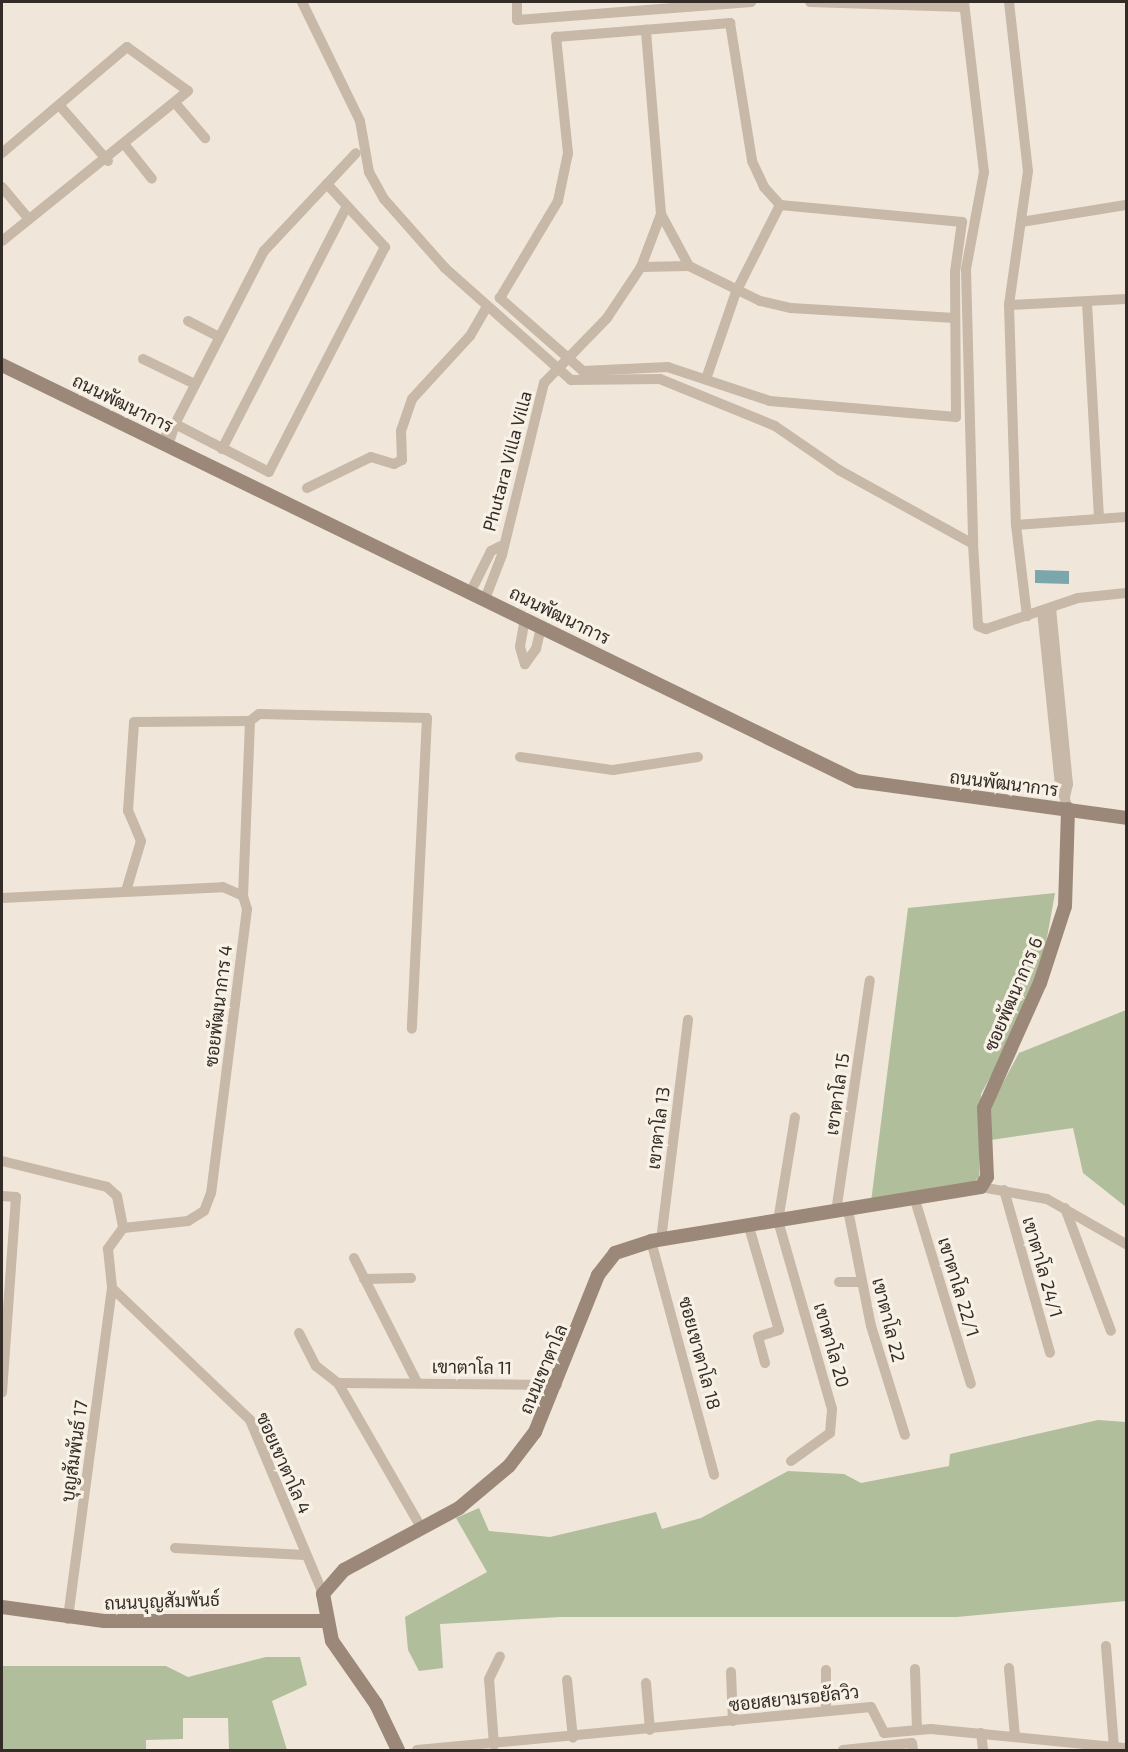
<!DOCTYPE html>
<meta charset="utf-8">
<style>
body{margin:0}
#map{position:relative;width:1128px;height:1752px;overflow:hidden;background:#f0e7da;font-family:"Exo 2",Sarabun,sans-serif}
div>[style]{position:absolute}
[style*='--x']{left:calc(var(--x)*1px);top:calc(var(--y)*1px);width:calc(var(--w)*1px);rotate:calc(var(--a)*1deg)}
.green>*{inset:0;background:#b0be9b}
.water>*{inset:0;background:#7ba6ab}
.street>*{height:10px;margin:-5px;padding:0 5px;transform-origin:5px;border-radius:5px;background:#c7b8a7}
.secondary>*{height:14px;margin:-7px;padding:0 7px;transform-origin:7px;border-radius:7px;background:#9b8879}
span{translate:-50% -50%;white-space:nowrap;text-align:center;line-height:1.15;-webkit-text-stroke:6px #f8f1e6;paint-order:stroke}
.street-label{font-size:18px;color:#342c27}
.frame{position:absolute;inset:0;border:3px solid #342c27;pointer-events:none}
</style>
<div id="map">
<div class="green">
<div style="clip-path:polygon(1055px 893px,1043px 960px,1009px 1043px,981px 1094px,979px 1177px,972px 1184px,871px 1202px,908px 908px)"></div>
<div style="clip-path:polygon(1126px 1010px,1126px 1207px,1083px 1173px,1073px 1128px,991px 1140px,990px 1107px,1019px 1053px)"></div>
<div style="clip-path:polygon(1098px 1420px,1126px 1422px,1126px 1601px,957px 1617px,561px 1617px,440px 1624px,443px 1668px,419px 1671px,408px 1650px,405px 1617px,487px 1572px,456px 1518px,479px 1508px,489px 1531px,550px 1537px,656px 1512px,662px 1529px,701px 1518px,788px 1471px,844px 1474px,861px 1483px,949px 1466px,950px 1454px)"></div>
<div style="clip-path:polygon(266px 1657px,300px 1657px,307px 1685px,272px 1701px,287px 1750px,229px 1750px,228px 1718px,183px 1718px,183px 1739px,146px 1740px,146px 1750px,2px 1750px,2px 1666px,166px 1666px,188px 1677px)"></div>
</div>
<div class="water">
<div style="clip-path:polygon(1035px 570px,1069px 571px,1069px 584px,1035px 583px)"></div>
</div>
<div class="street">
<div style="--x:302;--y:2;--w:132;--a:64"></div>
<div style="--x:360;--y:121;--w:52;--a:80"></div>
<div style="--x:369;--y:172;--w:31;--a:61"></div>
<div style="--x:384;--y:199;--w:92;--a:48.5"></div>
<div style="--x:445;--y:268;--w:169;--a:41.6"></div>
<div style="--x:571;--y:380;--w:89;--a:-0.6"></div>
<div style="--x:660;--y:379;--w:124;--a:22.2"></div>
<div style="--x:775;--y:426;--w:78;--a:34.5"></div>
<div style="--x:839;--y:470;--w:153;--a:28.9"></div>
<div style="--x:973;--y:544;--w:82;--a:86.5"></div>
<div style="--x:978;--y:626;--w:9;--a:21"></div>
<div style="--x:986;--y:629;--w:97;--a:-18.6"></div>
<div style="--x:1078;--y:598;--w:48;--a:-5.9"></div>
<div style="--x:517;--y:2;--w:18;--a:90"></div>
<div style="--x:517;--y:20;--w:235;--a:-4.4"></div>
<div style="--x:810;--y:2;--w:154;--a:1.9"></div>
<div style="--x:964;--y:2;--w:171;--a:83.3"></div>
<div style="--x:984;--y:172;--w:99;--a:100.5"></div>
<div style="--x:966;--y:269;--w:275;--a:88.5"></div>
<div style="--x:1009;--y:2;--w:170;--a:83.6"></div>
<div style="--x:1028;--y:171;--w:135;--a:98.1"></div>
<div style="--x:1009;--y:305;--w:220;--a:88.2"></div>
<div style="--x:1016;--y:525;--w:92;--a:83.1"></div>
<div style="--x:730;--y:23;--w:140;--a:80.9"></div>
<div style="--x:752;--y:161;--w:29;--a:65"></div>
<div style="--x:764;--y:187;--w:24;--a:48"></div>
<div style="--x:780;--y:205;--w:183;--a:5.3"></div>
<div style="--x:962;--y:222;--w:50;--a:98"></div>
<div style="--x:955;--y:272;--w:145;--a:89.6"></div>
<div style="--x:956;--y:417;--w:187;--a:-175.1"></div>
<div style="--x:770;--y:401;--w:108;--a:-161.6"></div>
<div style="--x:668;--y:367;--w:85;--a:177.3"></div>
<div style="--x:583;--y:371;--w:111;--a:-138.7"></div>
<div style="--x:500;--y:298;--w:113;--a:-59.1"></div>
<div style="--x:558;--y:201;--w:49;--a:-78.2"></div>
<div style="--x:568;--y:153;--w:117;--a:-95.9"></div>
<div style="--x:556;--y:37;--w:175;--a:-4.6"></div>
<div style="--x:176;--y:104;--w:45;--a:49.5"></div>
<div style="--x:60;--y:106;--w:73;--a:48.9"></div>
<div style="--x:125;--y:145;--w:43;--a:51.5"></div>
<div style="--x:2;--y:153;--w:164;--a:-40.3"></div>
<div style="--x:127;--y:47;--w:75;--a:35.8"></div>
<div style="--x:188;--y:91;--w:239;--a:141.1"></div>
<div style="--x:327;--y:184;--w:86;--a:47.4"></div>
<div style="--x:385;--y:247;--w:253;--a:117.3"></div>
<div style="--x:269;--y:472;--w:106;--a:-152.9"></div>
<div style="--x:175;--y:424;--w:195;--a:-62.8"></div>
<div style="--x:264;--y:251;--w:92;--a:-46.8"></div>
<div style="--x:327;--y:184;--w:42;--a:-46.9"></div>
<div style="--x:2;--y:187;--w:40;--a:50"></div>
<div style="--x:661;--y:214;--w:59;--a:61.7"></div>
<div style="--x:689;--y:266;--w:79;--a:26.2"></div>
<div style="--x:760;--y:301;--w:32;--a:13"></div>
<div style="--x:791;--y:308;--w:164;--a:3.5"></div>
<div style="--x:1021;--y:222;--w:106;--a:-9.2"></div>
<div style="--x:641;--y:267;--w:48;--a:-1.2"></div>
<div style="--x:1087;--y:303;--w:216;--a:86.8"></div>
<div style="--x:1009;--y:305;--w:117;--a:-2.9"></div>
<div style="--x:188;--y:321;--w:35;--a:27"></div>
<div style="--x:143;--y:359;--w:58;--a:25.7"></div>
<div style="--x:706;--y:379;--w:92;--a:-71"></div>
<div style="--x:736;--y:292;--w:97;--a:-63.2"></div>
<div style="--x:161;--y:442;--w:23;--a:-52"></div>
<div style="--x:175;--y:424;--w:23;--a:108"></div>
<div style="--x:222;--y:449;--w:273;--a:-62.8"></div>
<div style="--x:307;--y:488;--w:71;--a:-25.8"></div>
<div style="--x:371;--y:457;--w:24;--a:17"></div>
<div style="--x:394;--y:464;--w:9;--a:-27"></div>
<div style="--x:402;--y:460;--w:29;--a:-92"></div>
<div style="--x:401;--y:431;--w:34;--a:-71"></div>
<div style="--x:412;--y:399;--w:86;--a:-47.4"></div>
<div style="--x:470;--y:336;--w:32;--a:-60"></div>
<div style="--x:1016;--y:525;--w:110;--a:-4.2"></div>
<div style="--x:470;--y:593;--w:47;--a:-63.4"></div>
<div style="--x:491;--y:551;--w:11;--a:-27"></div>
<div style="--x:485;--y:599;--w:47;--a:-68.9"></div>
<div style="--x:502;--y:555;--w:177;--a:-76.3"></div>
<div style="--x:544;--y:383;--w:91;--a:-45.9"></div>
<div style="--x:607;--y:318;--w:61;--a:-56.3"></div>
<div style="--x:641;--y:267;--w:57;--a:-69.3"></div>
<div style="--x:661;--y:214;--w:185;--a:-94.7"></div>
<div style="--x:1051;--y:608;--w:177;--a:84.5"></div>
<div style="--x:1068;--y:784;--w:13;--a:103"></div>
<div style="--x:1042;--y:611;--w:174;--a:84.1"></div>
<div style="--x:1060;--y:784;--w:26;--a:72"></div>
<div style="--x:525;--y:618;--w:29;--a:100"></div>
<div style="--x:520;--y:647;--w:18;--a:74"></div>
<div style="--x:525;--y:664;--w:19;--a:-54"></div>
<div style="--x:536;--y:649;--w:23;--a:-77"></div>
<div style="--x:520;--y:757;--w:94;--a:8"></div>
<div style="--x:613;--y:770;--w:86;--a:-8.7"></div>
<div style="--x:126;--y:891;--w:52;--a:-73.3"></div>
<div style="--x:141;--y:841;--w:33;--a:-113"></div>
<div style="--x:128;--y:811;--w:89;--a:-86.1"></div>
<div style="--x:134;--y:722;--w:116;--a:-0.5"></div>
<div style="--x:243;--y:896;--w:175;--a:-87.7"></div>
<div style="--x:250;--y:721;--w:11;--a:-38"></div>
<div style="--x:259;--y:714;--w:168;--a:1.4"></div>
<div style="--x:427;--y:718;--w:311;--a:92.8"></div>
<div style="--x:2;--y:898;--w:221;--a:-2.8"></div>
<div style="--x:223;--y:887;--w:22;--a:24"></div>
<div style="--x:243;--y:896;--w:14;--a:73"></div>
<div style="--x:247;--y:909;--w:286;--a:97.2"></div>
<div style="--x:211;--y:1193;--w:19;--a:111"></div>
<div style="--x:204;--y:1211;--w:19;--a:148"></div>
<div style="--x:188;--y:1221;--w:65;--a:173.9"></div>
<div style="--x:123;--y:1228;--w:26;--a:126"></div>
<div style="--x:108;--y:1249;--w:39;--a:84"></div>
<div style="--x:112;--y:1288;--w:334;--a:97.6"></div>
<div style="--x:2;--y:1161;--w:108;--a:13.9"></div>
<div style="--x:107;--y:1187;--w:13;--a:42"></div>
<div style="--x:117;--y:1196;--w:33;--a:79"></div>
<div style="--x:981;--y:1187;--w:67;--a:10.3"></div>
<div style="--x:1047;--y:1199;--w:91;--a:29.7"></div>
<div style="--x:1004;--y:1190;--w:169;--a:74.2"></div>
<div style="--x:2;--y:1196;--w:14;--a:4"></div>
<div style="--x:16;--y:1197;--w:196;--a:94.1"></div>
<div style="--x:915;--y:1200;--w:192;--a:73.1"></div>
<div style="--x:1065;--y:1208;--w:131;--a:69.5"></div>
<div style="--x:848;--y:1210;--w:118;--a:78.8"></div>
<div style="--x:871;--y:1326;--w:114;--a:72.7"></div>
<div style="--x:836;--y:1212;--w:234;--a:-81.7"></div>
<div style="--x:749;--y:1227;--w:107;--a:73.8"></div>
<div style="--x:779;--y:1330;--w:22;--a:162"></div>
<div style="--x:758;--y:1337;--w:27;--a:75"></div>
<div style="--x:661;--y:1240;--w:222;--a:-83"></div>
<div style="--x:651;--y:1241;--w:242;--a:74.9"></div>
<div style="--x:354;--y:1258;--w:139;--a:63.1"></div>
<div style="--x:364;--y:1279;--w:47;--a:-1.2"></div>
<div style="--x:839;--y:1282;--w:23;--a:0"></div>
<div style="--x:112;--y:1288;--w:191;--a:43.7"></div>
<div style="--x:250;--y:1420;--w:189;--a:67.2"></div>
<div style="--x:299;--y:1333;--w:37;--a:63"></div>
<div style="--x:316;--y:1366;--w:28;--a:38"></div>
<div style="--x:338;--y:1383;--w:219;--a:0.5"></div>
<div style="--x:338;--y:1383;--w:168;--a:60.1"></div>
<div style="--x:791;--y:1461;--w:48;--a:-35.7"></div>
<div style="--x:830;--y:1433;--w:24;--a:-85"></div>
<div style="--x:832;--y:1409;--w:196;--a:-106"></div>
<div style="--x:778;--y:1221;--w:105;--a:-80.7"></div>
<div style="--x:175;--y:1548;--w:130;--a:3.1"></div>
<div style="--x:1106;--y:1646;--w:102;--a:85.5"></div>
<div style="--x:1009;--y:1668;--w:68;--a:85"></div>
<div style="--x:915;--y:1669;--w:61;--a:88.1"></div>
<div style="--x:826;--y:1670;--w:41;--a:90"></div>
<div style="--x:731;--y:1672;--w:49;--a:87.7"></div>
<div style="--x:567;--y:1680;--w:58;--a:84.1"></div>
<div style="--x:646;--y:1683;--w:47;--a:85.1"></div>
<div style="--x:981;--y:1733;--w:17;--a:83"></div>
<div style="--x:494;--y:1745;--w:66;--a:-94.3"></div>
<div style="--x:489;--y:1679;--w:25;--a:-64"></div>
<div style="--x:417;--y:1750;--w:456;--a:-5.4"></div>
<div style="--x:871;--y:1707;--w:29;--a:63"></div>
<div style="--x:884;--y:1733;--w:47;--a:-4.9"></div>
<div style="--x:931;--y:1729;--w:196;--a:5.6"></div>
<div style="--x:843;--y:1750;--w:69;--a:-5.8"></div>
<div style="--x:912;--y:1743;--w:7;--a:82"></div>
</div>
<div class="secondary">
<div style="--x:2;--y:365;--w:951;--a:25.95"></div>
<div style="--x:857;--y:781;--w:272;--a:7.8"></div>
<div style="--x:2;--y:1607;--w:103;--a:7.8"></div>
<div style="--x:104;--y:1621;--w:220;--a:0"></div>
<div style="--x:398;--y:1750;--w:51;--a:-115.6"></div>
<div style="--x:376;--y:1704;--w:77;--a:-124.9"></div>
<div style="--x:332;--y:1641;--w:48;--a:-100.8"></div>
<div style="--x:323;--y:1594;--w:32;--a:-49"></div>
<div style="--x:344;--y:1570;--w:131;--a:-28.3"></div>
<div style="--x:459;--y:1508;--w:65;--a:-40"></div>
<div style="--x:509;--y:1466;--w:43;--a:-52.6"></div>
<div style="--x:535;--y:1432;--w:169;--a:-68.1"></div>
<div style="--x:598;--y:1275;--w:28;--a:-52"></div>
<div style="--x:615;--y:1253;--w:38;--a:-18"></div>
<div style="--x:651;--y:1241;--w:334;--a:-9.3"></div>
<div style="--x:981;--y:1187;--w:12;--a:-59"></div>
<div style="--x:987;--y:1177;--w:69;--a:-92.5"></div>
<div style="--x:984;--y:1108;--w:137;--a:-65.9"></div>
<div style="--x:1040;--y:983;--w:81;--a:-72"></div>
<div style="--x:1065;--y:906;--w:97;--a:-88.2"></div>
</div>
<div class="street-label">
<span style="left:123px;top:403px;rotate:26deg">ถนนพัฒนาการ</span>
<span style="left:507px;top:461px;rotate:-75deg">Phutara Villa Villa</span>
<span style="left:560px;top:615px;rotate:26deg">ถนนพัฒนาการ</span>
<span style="left:1004px;top:783px;rotate:7deg">ถนนพัฒนาการ</span>
<span style="left:1013px;top:994px;rotate:-67deg">ซอยพัฒนาการ 6</span>
<span style="left:218px;top:1006px;rotate:-83deg">ซอยพัฒนาการ 4</span>
<span style="left:837px;top:1094px;rotate:-82deg">เขาตาโล 15</span>
<span style="left:658px;top:1128px;rotate:-83deg">เขาตาโล 13</span>
<span style="left:1043px;top:1267px;rotate:74deg">เขาตาโล 24/1</span>
<span style="left:959px;top:1287px;rotate:73deg">เขาตาโล 22/1</span>
<span style="left:889px;top:1320px;rotate:76deg">เขาตาโล 22</span>
<span style="left:832px;top:1345px;rotate:74deg">เขาตาโล 20</span>
<span style="left:700px;top:1353px;rotate:75deg">ซอยเขาตาโล 18</span>
<span style="left:472px;top:1367px;rotate:1deg">เขาตาโล 11</span>
<span style="left:543px;top:1369px;rotate:-67deg">ถนนเขาตาโล</span>
<span style="left:74px;top:1451px;rotate:-82deg">บุญสัมพันธ์ 17</span>
<span style="left:284px;top:1463px;rotate:66deg">ซอยเขาตาโล 4</span>
<span style="left:162px;top:1601px;rotate:-2deg">ถนนบุญสัมพันธ์</span>
<span style="left:794px;top:1698px;rotate:-6deg">ซอยสยามรอยัลวิว</span>
</div>
<div class="frame"></div>
</div>
